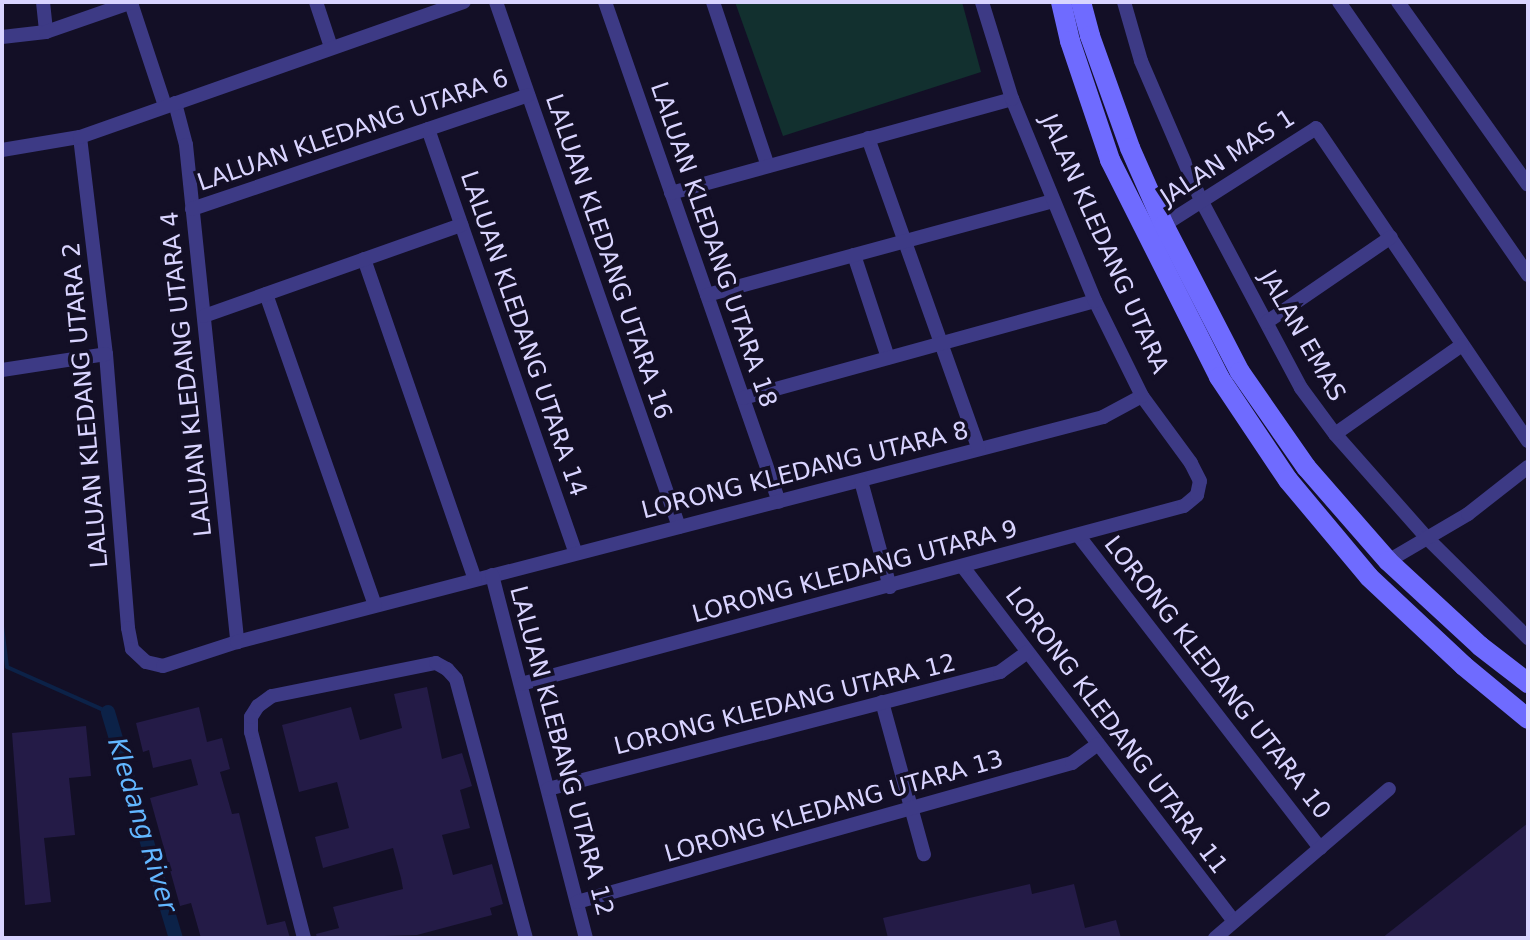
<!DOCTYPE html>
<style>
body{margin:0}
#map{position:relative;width:1530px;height:940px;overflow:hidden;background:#130f26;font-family:"DejaVu Sans",sans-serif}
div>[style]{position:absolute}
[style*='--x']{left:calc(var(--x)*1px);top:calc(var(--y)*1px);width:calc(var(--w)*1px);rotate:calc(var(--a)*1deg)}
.green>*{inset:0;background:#12302f}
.stream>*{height:4px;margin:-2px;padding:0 2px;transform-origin:2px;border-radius:2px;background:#0c2248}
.canal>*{height:14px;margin:-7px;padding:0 7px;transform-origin:7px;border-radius:7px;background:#0c2248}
.building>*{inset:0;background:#241b47}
.minor>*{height:14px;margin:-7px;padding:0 7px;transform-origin:7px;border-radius:7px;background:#3d3a85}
.secondary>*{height:20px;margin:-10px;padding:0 10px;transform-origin:10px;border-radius:10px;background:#6f6bff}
span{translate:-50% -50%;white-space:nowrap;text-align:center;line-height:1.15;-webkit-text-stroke:7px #130f26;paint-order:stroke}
.street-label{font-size:24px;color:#d9d4ff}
.water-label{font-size:26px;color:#62b6ff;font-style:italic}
.frame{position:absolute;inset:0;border:4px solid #d9d4ff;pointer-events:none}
</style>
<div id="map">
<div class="green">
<div style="clip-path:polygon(735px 2px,962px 2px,981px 72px,783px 136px)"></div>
</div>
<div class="stream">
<div style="--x:2;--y:626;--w:41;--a:83"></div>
<div style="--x:7;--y:667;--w:111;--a:24"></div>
</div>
<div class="canal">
<div style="--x:108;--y:712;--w:236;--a:73.3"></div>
</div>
<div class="building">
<div style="clip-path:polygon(427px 687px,442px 759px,462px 753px,472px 786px,460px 790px,470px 828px,442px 835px,453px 875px,492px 864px,503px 904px,490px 908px,492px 915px,417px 935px,317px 938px,316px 934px,339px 928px,333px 907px,403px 889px,401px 878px,393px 848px,323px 868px,315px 837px,349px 828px,337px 782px,299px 792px,282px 725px,351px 707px,360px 740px,402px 728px,394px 694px)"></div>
<div style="clip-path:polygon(199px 707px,207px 742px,222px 738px,230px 769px,220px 772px,232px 814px,239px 813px,267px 925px,285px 921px,290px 938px,201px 938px,191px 903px,180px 906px,150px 798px,198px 785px,191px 759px,153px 768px,149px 750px,143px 752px,136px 723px)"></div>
<div style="clip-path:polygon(86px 726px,91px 776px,69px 778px,75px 835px,44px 838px,51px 902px,25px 905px,12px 733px)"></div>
<div style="clip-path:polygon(1528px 823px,1528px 938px,1382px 938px)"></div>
<div style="clip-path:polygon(1030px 884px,1032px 894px,1074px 884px,1085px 928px,1116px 920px,1121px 938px,888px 938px,883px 918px)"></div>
</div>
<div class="minor">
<div style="--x:43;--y:2;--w:30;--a:84"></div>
<div style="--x:316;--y:2;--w:47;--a:71.6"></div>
<div style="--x:496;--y:2;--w:556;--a:70.78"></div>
<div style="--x:605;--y:2;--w:529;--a:70.81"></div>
<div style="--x:713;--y:2;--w:173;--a:71.5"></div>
<div style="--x:1124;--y:2;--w:61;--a:73.9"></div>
<div style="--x:1141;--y:61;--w:151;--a:66.7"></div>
<div style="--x:1201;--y:200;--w:213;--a:62"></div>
<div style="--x:1301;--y:388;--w:57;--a:53.5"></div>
<div style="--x:1335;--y:434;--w:137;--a:48.5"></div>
<div style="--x:1426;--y:537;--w:144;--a:44.7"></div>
<div style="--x:1339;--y:2;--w:332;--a:55.3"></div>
<div style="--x:1398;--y:2;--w:224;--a:54.6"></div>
<div style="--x:131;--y:3;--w:108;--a:71.7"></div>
<div style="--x:2;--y:37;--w:44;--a:-6.5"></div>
<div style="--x:46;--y:32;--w:91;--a:-19.2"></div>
<div style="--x:175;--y:103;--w:43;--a:75.3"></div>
<div style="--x:186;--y:145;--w:500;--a:84.1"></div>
<div style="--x:428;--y:129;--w:449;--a:70.8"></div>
<div style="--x:80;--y:137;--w:219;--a:83.2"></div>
<div style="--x:106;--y:354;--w:275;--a:85.4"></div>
<div style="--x:128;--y:628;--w:21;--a:79"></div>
<div style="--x:132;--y:649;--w:19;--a:43"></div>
<div style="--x:146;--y:662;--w:17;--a:13"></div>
<div style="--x:163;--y:666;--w:78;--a:-18"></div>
<div style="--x:237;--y:642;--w:895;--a:-14.56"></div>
<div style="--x:1103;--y:417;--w:44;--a:-28.3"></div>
<div style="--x:868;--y:138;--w:330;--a:70.4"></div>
<div style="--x:2;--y:150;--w:79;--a:-9.5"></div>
<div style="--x:80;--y:137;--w:407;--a:-19.4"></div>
<div style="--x:671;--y:193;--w:354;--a:-15.4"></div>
<div style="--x:192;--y:209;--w:355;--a:-18.7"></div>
<div style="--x:1164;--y:225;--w:180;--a:-32.5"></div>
<div style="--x:1316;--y:128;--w:378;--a:55.9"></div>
<div style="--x:854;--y:255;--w:108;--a:71.7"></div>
<div style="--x:364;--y:259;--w:339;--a:70.9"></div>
<div style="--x:266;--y:294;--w:330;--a:70.7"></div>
<div style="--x:707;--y:295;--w:359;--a:-15.2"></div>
<div style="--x:204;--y:316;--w:273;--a:-19.5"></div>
<div style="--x:1267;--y:322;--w:150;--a:-34.4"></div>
<div style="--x:2;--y:370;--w:105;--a:-8.7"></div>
<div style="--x:743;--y:398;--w:365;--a:-15.4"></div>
<div style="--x:1335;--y:434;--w:155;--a:-35"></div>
<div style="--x:861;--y:481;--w:110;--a:74.7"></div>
<div style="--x:1078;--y:535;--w:396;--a:52.3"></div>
<div style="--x:1388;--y:561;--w:93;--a:-30.4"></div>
<div style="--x:1468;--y:514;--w:76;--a:-38.1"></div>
<div style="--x:963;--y:567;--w:446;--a:52.6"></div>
<div style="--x:492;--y:575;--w:375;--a:75.5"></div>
<div style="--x:521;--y:684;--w:686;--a:-15.03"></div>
<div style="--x:1184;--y:506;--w:17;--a:-40"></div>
<div style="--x:1197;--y:495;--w:14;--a:-78"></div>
<div style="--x:1200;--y:481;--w:20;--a:-117"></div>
<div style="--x:1191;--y:463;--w:83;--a:-126.2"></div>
<div style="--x:1142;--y:396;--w:106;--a:-116.3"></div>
<div style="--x:1095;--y:301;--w:218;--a:-112.3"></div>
<div style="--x:1012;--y:99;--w:102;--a:-107.2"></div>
<div style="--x:882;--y:702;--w:158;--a:74.6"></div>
<div style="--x:548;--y:789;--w:467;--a:-14.5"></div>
<div style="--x:1000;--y:672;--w:34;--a:-36"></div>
<div style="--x:577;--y:902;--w:514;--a:-15.69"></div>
<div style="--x:1072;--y:763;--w:32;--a:-36"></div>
<div style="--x:304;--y:938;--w:213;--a:-104.4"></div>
<div style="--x:251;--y:732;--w:15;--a:-90"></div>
<div style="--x:251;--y:717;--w:13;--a:-58"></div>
<div style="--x:258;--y:706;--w:17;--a:-36"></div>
<div style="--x:272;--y:696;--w:167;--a:-11.4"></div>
<div style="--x:436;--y:663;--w:13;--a:29"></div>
<div style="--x:447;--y:669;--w:13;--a:48"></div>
<div style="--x:456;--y:679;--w:268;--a:74.9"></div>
<div style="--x:1215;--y:938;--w:229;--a:-40.6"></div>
</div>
<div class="secondary">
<div style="--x:1061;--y:2;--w:40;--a:77"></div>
<div style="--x:1070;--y:41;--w:126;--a:71.4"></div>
<div style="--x:1110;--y:160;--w:243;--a:63.3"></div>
<div style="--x:1219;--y:377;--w:124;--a:56.2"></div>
<div style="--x:1288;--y:480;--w:126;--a:50.1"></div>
<div style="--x:1369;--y:577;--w:130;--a:43.1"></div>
<div style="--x:1464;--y:666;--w:83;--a:39.6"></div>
<div style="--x:1081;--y:2;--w:35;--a:75"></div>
<div style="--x:1090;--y:36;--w:119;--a:70.3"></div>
<div style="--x:1130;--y:148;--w:84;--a:66.2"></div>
<div style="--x:1164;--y:225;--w:165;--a:62.7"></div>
<div style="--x:1240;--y:372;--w:116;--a:55.2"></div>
<div style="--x:1306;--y:467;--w:125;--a:48.9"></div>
<div style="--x:1388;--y:561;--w:125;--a:42.7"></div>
<div style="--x:1480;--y:646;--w:61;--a:37.6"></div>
</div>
<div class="street-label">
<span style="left:353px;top:131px;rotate:-19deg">LALUAN KLEDANG UTARA 6</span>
<span style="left:1228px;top:158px;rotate:-33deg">JALAN MAS 1</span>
<span style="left:1104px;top:244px;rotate:66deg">JALAN KLEDANG UTARA</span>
<span style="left:713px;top:245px;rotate:71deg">LALUAN KLEDANG UTARA 18</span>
<span style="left:608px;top:257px;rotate:71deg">LALUAN KLEDANG UTARA 16</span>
<span style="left:523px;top:334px;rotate:71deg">LALUAN KLEDANG UTARA 14</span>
<span style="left:1302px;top:336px;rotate:60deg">JALAN EMAS</span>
<span style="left:187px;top:374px;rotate:-96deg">LALUAN KLEDANG UTARA 4</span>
<span style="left:86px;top:405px;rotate:-95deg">LALUAN KLEDANG UTARA 2</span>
<span style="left:805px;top:471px;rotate:-14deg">LORONG KLEDANG UTARA 8</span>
<span style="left:855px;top:572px;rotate:-15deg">LORONG KLEDANG UTARA 9</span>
<span style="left:1217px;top:678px;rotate:52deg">LORONG KLEDANG UTARA 10</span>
<span style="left:785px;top:705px;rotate:-14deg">LORONG KLEDANG UTARA 12</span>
<span style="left:1116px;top:731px;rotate:53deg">LORONG KLEDANG UTARA 11</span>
<span style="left:561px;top:751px;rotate:75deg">LALUAN KLEBANG UTARA 12</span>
<span style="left:834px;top:807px;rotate:-16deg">LORONG KLEDANG UTARA 13</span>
</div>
<div class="water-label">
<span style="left:142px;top:825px;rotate:73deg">Kledang River</span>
</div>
<div class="frame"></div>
</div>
